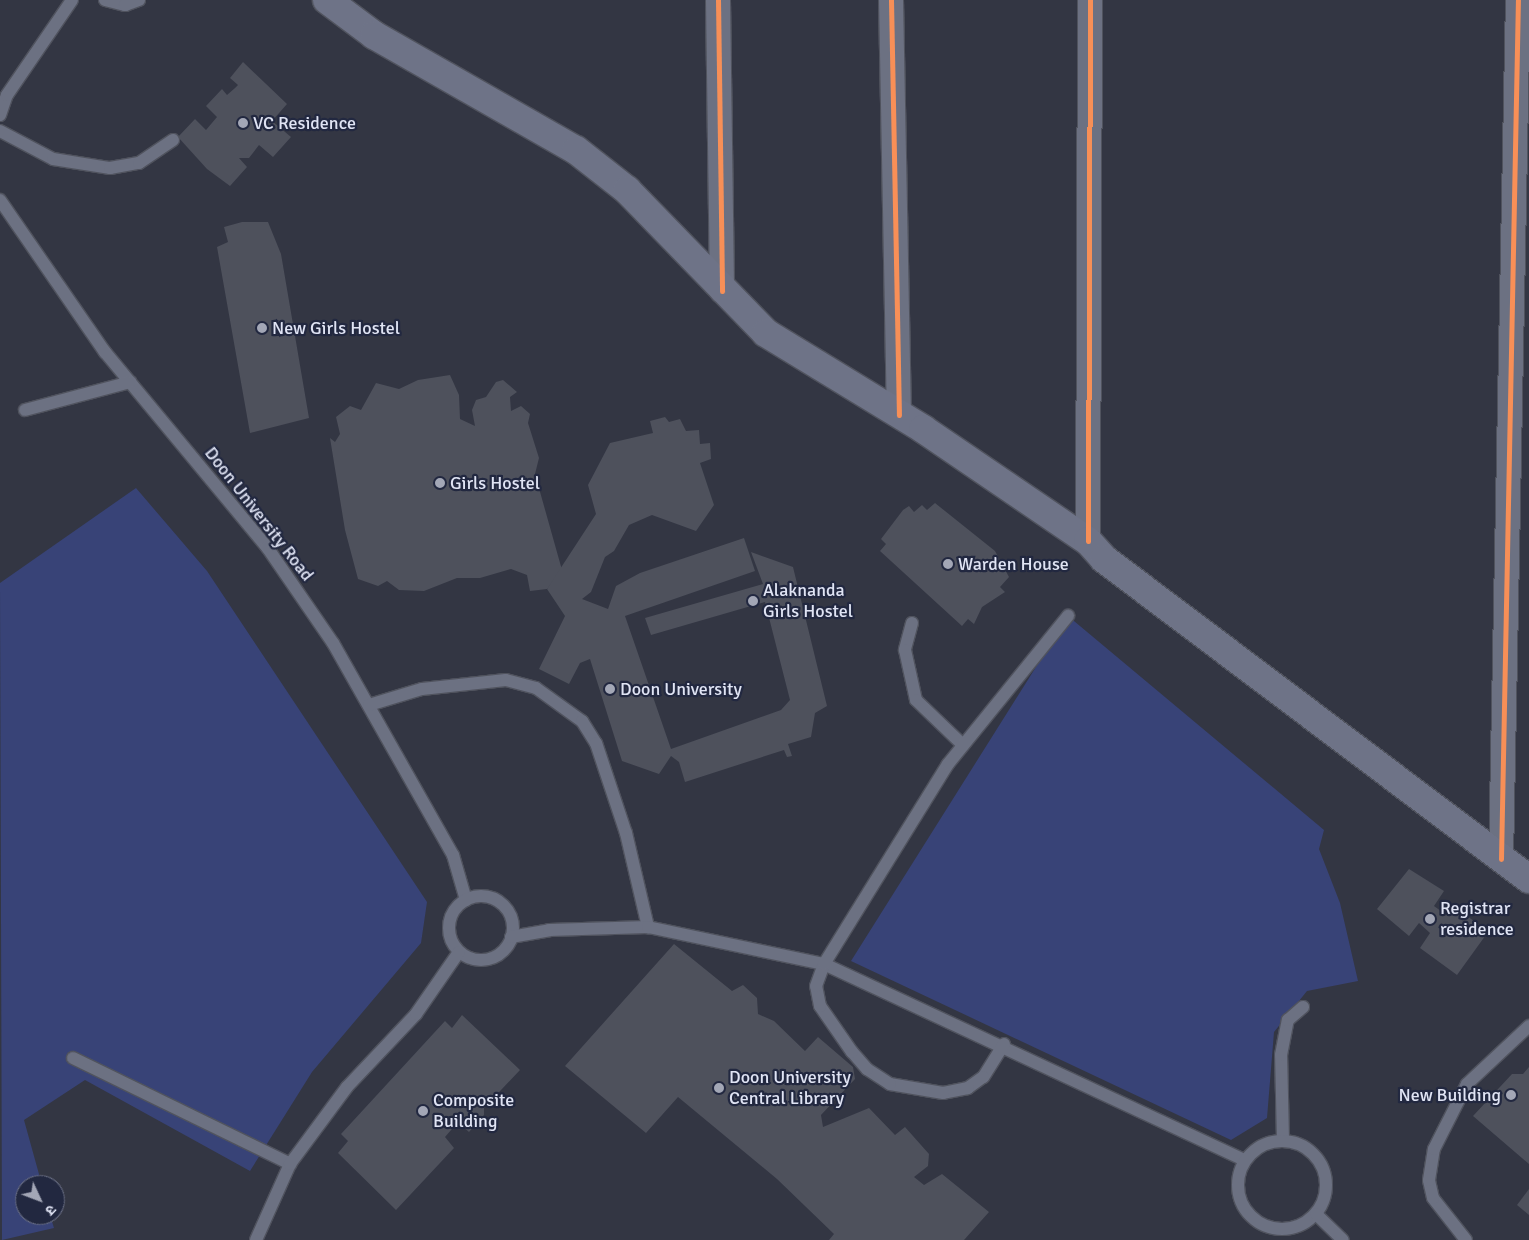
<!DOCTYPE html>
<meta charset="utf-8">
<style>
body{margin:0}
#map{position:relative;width:1529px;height:1240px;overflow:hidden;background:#333643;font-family:Signika,"Noto Sans Devanagari",sans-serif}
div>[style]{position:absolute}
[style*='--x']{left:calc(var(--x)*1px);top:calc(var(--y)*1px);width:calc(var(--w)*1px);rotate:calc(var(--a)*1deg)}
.green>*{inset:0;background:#384377}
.building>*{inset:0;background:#4e515c}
.roads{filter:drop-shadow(1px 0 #50535e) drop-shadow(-1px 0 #50535e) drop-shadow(0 1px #50535e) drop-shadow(0 -1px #50535e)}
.service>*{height:12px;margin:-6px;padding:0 6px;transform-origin:6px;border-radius:6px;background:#6c7182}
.service>.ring{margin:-6px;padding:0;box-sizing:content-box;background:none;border:12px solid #6c7182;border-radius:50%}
.minor>*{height:24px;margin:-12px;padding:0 12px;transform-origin:12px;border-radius:12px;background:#6c7182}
.secondary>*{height:28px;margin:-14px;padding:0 14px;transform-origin:14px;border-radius:14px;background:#6e7387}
.cycleway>*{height:5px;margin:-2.5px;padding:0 2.5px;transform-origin:2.5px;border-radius:2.5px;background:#f78f57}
.dots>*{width:14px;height:14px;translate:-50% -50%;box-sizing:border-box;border:2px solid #222840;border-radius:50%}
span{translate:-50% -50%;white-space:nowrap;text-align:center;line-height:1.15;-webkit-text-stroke:4.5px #222840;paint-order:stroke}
.poi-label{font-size:18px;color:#e0e4f4}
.left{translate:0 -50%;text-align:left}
.right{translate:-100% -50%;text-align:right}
.street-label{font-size:18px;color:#e0e4f4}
.north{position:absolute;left:15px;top:1175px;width:50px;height:50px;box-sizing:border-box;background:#222840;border:1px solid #6e7388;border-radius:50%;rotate:133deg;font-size:14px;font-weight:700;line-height:20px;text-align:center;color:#e0e4f4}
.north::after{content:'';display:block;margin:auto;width:18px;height:22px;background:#a3a7b6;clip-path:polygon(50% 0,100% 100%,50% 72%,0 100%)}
</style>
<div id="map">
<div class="green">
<div style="clip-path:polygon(136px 488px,207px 571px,427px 902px,421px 943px,312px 1072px,250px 1171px,85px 1080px,24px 1120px,42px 1185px,25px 1185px,25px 1215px,50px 1215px,54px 1228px,2px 1240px,0 583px)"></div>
<div style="clip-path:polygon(1068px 616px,1324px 830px,1319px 849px,1340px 903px,1358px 981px,1307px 991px,1274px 1032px,1267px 1118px,1231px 1140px,851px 961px)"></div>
</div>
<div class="building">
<div style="clip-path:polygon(243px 62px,287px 104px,272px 121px,291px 137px,273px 157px,259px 145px,249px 158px,239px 158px,247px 167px,230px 186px,207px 169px,178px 137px,195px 119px,206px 130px,217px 117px,206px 106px,222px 89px,227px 95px,235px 88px,238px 85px,230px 78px)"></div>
<div style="clip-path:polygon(242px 222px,268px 222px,281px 254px,309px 418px,250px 433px,217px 247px,228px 242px,224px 227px)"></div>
<div style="clip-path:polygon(450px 375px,459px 395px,460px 419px,475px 426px,472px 410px,476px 400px,486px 397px,496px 382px,503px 380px,517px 392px,510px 397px,511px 411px,521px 406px,530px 414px,528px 423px,539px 458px,535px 474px,562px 570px,547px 589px,530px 591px,527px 575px,511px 569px,480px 578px,457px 578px,424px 591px,399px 590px,387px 581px,378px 586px,358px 579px,345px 530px,330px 438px,335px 442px,340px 434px,336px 417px,350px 406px,361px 410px,376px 383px,399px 389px,418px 380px)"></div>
<div style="clip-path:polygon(665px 417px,669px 422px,680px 419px,686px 431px,699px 430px,700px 444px,710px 443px,711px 459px,700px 463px,714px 505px,696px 531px,652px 515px,629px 525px,614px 551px,605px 557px,591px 592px,582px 599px,608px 609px,616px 586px,640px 573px,744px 538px,755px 571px,625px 616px,671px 749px,781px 710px,790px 700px,765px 602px,651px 635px,645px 618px,763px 584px,751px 552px,793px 567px,827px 706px,815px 713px,811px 737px,788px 744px,792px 756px,787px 757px,784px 750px,685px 782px,679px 762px,671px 756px,659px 774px,622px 761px,590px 659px,580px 663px,569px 684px,539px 669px,565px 616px,547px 589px,596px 514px,588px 485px,610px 443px,653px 433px,650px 421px)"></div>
<div style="clip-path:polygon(935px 503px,995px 551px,1009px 577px,1000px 587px,1005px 592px,982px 607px,974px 624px,968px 619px,962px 626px,880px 551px,886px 544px,881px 539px,903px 510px,909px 506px,914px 512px,922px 505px,927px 510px)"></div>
<div style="clip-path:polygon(1409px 869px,1444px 891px,1434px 906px,1445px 914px,1462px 912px,1488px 932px,1457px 975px,1420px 948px,1430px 933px,1419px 923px,1409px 936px,1377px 909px)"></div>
<div style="clip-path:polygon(674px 944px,732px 991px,743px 985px,757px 998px,758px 1014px,774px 1021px,805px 1051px,818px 1037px,853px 1067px,855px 1079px,821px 1115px,823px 1127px,869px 1108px,895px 1135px,905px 1127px,929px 1154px,928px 1166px,914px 1177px,924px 1185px,942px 1174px,989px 1212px,964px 1240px,829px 1240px,834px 1234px,777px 1179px,678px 1097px,646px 1133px,565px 1066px)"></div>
<div style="clip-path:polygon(462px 1015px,520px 1070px,484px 1108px,484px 1115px,469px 1132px,458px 1122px,445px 1137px,454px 1148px,396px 1210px,338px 1153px,348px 1141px,341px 1134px,445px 1021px,452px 1028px)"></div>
<div style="clip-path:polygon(1529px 1067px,1529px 1164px,1473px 1116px,1512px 1074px,1523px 1074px)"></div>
<div style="clip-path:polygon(1529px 1189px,1529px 1215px,1517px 1205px)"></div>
</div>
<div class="roads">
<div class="service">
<div style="--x:105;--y:0;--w:21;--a:14"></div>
<div style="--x:125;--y:5;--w:15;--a:-20"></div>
<div style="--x:0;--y:115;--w:21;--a:-71"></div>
<div style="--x:7;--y:95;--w:115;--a:-55.6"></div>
<div style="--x:0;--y:131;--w:60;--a:27.8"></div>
<div style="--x:53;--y:159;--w:58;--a:9"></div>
<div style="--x:110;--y:168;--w:29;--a:-10"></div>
<div style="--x:139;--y:163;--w:41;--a:-34.1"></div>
<div style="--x:0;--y:200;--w:185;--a:55.4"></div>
<div style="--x:105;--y:352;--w:254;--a:50.3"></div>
<div style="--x:267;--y:547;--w:116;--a:55.5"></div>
<div style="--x:333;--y:643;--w:244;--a:60.5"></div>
<div style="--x:453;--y:855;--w:47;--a:73.9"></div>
<div style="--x:25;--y:410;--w:109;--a:-14.9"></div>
<div style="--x:912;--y:623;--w:28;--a:105"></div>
<div style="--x:905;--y:650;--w:51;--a:77.6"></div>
<div style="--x:916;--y:700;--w:65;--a:43.8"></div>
<div style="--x:369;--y:705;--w:55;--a:-16.8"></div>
<div style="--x:422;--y:689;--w:84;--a:-6.1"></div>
<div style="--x:506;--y:680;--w:31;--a:15"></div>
<div style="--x:536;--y:688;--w:57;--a:35.7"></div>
<div style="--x:582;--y:721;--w:26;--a:58"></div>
<div style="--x:596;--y:743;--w:95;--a:71.6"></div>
<div style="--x:626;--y:833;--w:97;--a:76.8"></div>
<div class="ring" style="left:449px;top:896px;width:52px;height:52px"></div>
<div style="--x:511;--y:937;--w:39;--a:-10"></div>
<div style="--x:549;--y:930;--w:99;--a:-1.7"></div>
<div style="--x:648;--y:927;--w:180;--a:11.9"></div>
<div style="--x:824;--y:964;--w:464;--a:25"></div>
<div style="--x:1004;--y:1044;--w:39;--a:122"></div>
<div style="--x:983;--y:1077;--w:19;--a:144"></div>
<div style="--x:968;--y:1088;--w:25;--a:169"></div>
<div style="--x:943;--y:1093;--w:54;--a:-170.4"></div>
<div style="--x:890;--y:1084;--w:27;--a:-147"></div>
<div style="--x:867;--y:1069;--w:23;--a:-131"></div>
<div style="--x:852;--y:1052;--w:56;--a:-124.8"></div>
<div style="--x:820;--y:1006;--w:20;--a:-101"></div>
<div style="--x:816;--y:986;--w:23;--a:-70"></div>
<div style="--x:824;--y:964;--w:235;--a:-58.2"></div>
<div style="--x:948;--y:764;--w:191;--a:-51"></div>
<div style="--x:73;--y:1058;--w:242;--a:26"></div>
<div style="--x:1283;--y:1140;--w:85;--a:-91.3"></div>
<div style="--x:1281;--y:1055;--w:36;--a:-79"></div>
<div style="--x:1288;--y:1020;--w:20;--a:-41"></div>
<div class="ring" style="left:1238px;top:1141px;width:76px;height:76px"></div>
<div style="--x:1316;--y:1214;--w:37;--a:44"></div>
<div style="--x:256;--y:1240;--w:83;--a:-65.9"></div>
<div style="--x:290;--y:1164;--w:96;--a:-53.5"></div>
<div style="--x:347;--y:1087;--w:100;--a:-46.6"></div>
<div style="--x:416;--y:1014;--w:75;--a:-55.3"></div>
<div style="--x:1466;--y:1240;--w:53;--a:-128.2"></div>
<div style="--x:1433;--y:1198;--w:18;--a:-103"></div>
<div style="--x:1429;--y:1180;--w:31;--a:-81"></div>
<div style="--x:1434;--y:1149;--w:73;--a:-63.1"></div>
<div style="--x:1467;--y:1084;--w:85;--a:-43.1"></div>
</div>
<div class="minor">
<div style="--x:718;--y:0;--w:291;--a:89.2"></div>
<div style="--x:891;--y:0;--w:415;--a:88.9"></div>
<div style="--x:1088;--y:541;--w:541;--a:-89.79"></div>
<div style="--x:1501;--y:859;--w:859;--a:-88.87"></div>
</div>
<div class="secondary">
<div style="--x:327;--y:0;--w:59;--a:36.7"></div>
<div style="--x:374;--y:35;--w:232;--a:29.7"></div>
<div style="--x:576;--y:150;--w:65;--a:38.1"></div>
<div style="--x:627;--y:190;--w:199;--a:45.8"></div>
<div style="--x:766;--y:333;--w:184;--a:31.4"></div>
<div style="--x:923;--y:429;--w:199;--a:34.2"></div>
<div style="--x:1088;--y:541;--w:24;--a:48"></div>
<div style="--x:1104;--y:559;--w:532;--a:36.98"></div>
</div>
</div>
<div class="cycleway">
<div style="--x:718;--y:0;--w:291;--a:89.2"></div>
<div style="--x:891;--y:0;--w:415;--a:88.9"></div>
<div style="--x:1088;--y:541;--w:541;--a:-89.79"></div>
<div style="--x:1501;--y:859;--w:859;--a:-88.87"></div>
</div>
<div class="dots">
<div style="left:243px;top:123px;background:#a3a7b6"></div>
<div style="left:262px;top:328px;background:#a3a7b6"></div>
<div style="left:440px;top:483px;background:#a3a7b6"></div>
<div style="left:948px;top:564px;background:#a3a7b6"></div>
<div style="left:753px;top:601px;background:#a3a7b6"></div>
<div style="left:610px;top:689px;background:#a3a7b6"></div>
<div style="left:1430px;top:919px;background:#a3a7b6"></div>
<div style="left:719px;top:1088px;background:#a3a7b6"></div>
<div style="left:1511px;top:1095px;background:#a3a7b6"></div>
<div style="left:423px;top:1111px;background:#a3a7b6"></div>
</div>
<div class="poi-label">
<span class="left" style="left:253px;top:123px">VC Residence</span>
<span class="left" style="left:272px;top:328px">New Girls Hostel</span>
<span class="left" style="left:450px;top:483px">Girls Hostel</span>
<span class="left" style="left:958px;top:564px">Warden House</span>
<span class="left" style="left:763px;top:601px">Alaknanda<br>Girls Hostel</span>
<span class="left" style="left:620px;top:689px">Doon University</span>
<span class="left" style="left:1440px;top:919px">Registrar<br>residence</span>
<span class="left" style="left:729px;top:1088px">Doon University<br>Central Library</span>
<span class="right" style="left:1501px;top:1095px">New Building</span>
<span class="left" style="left:433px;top:1111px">Composite<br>Building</span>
</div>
<div class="street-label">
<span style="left:259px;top:514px;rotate:52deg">Doon University Road</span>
</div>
<div class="north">उ</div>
</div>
